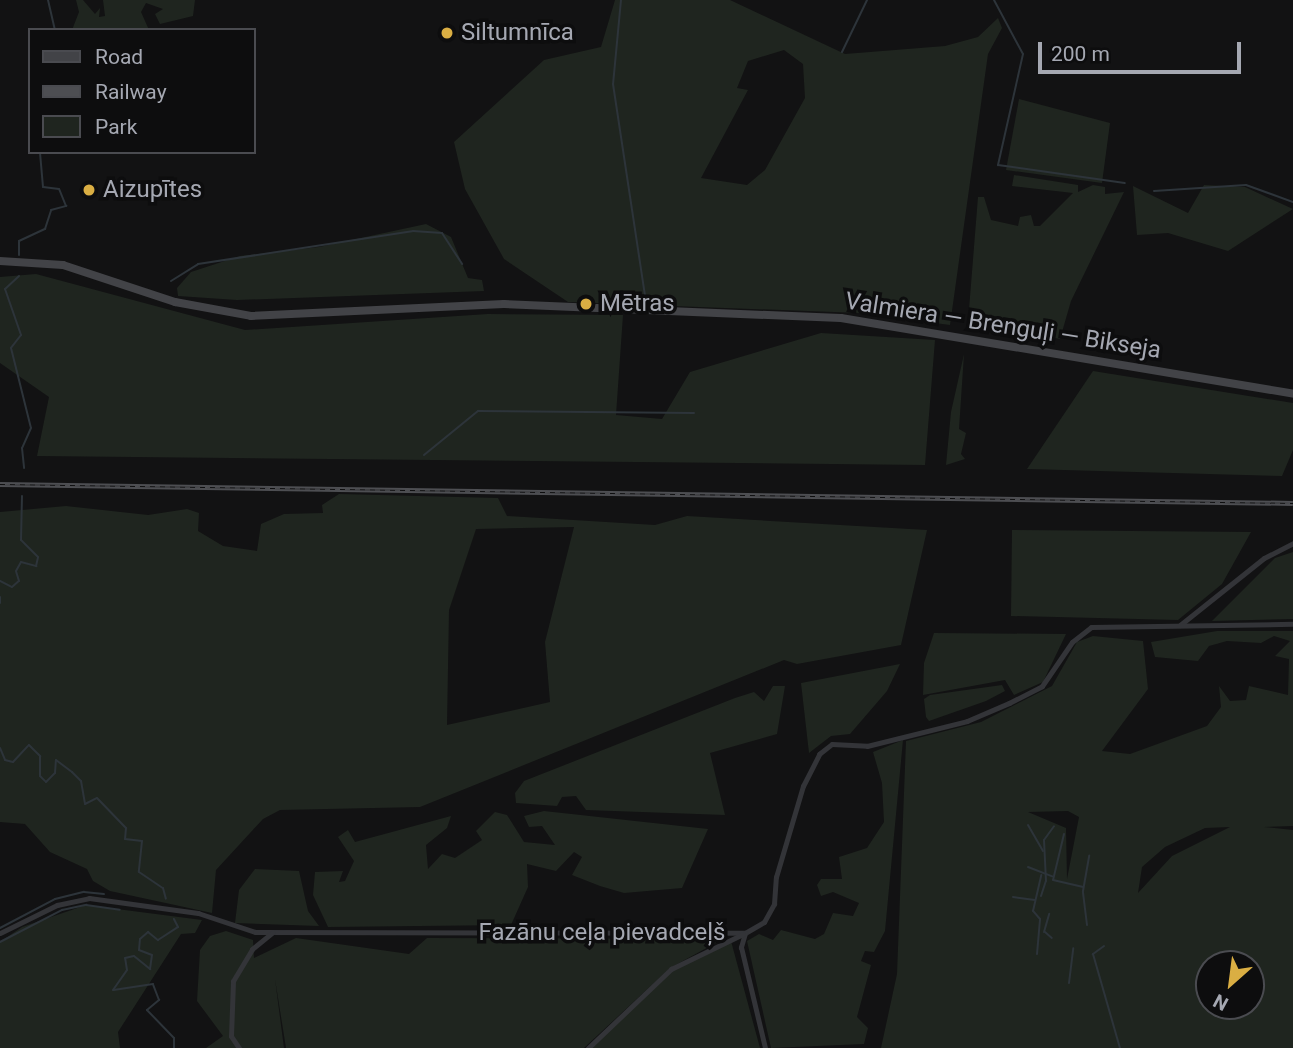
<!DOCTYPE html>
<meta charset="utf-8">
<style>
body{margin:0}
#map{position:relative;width:1293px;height:1048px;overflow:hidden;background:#121213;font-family:Roboto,sans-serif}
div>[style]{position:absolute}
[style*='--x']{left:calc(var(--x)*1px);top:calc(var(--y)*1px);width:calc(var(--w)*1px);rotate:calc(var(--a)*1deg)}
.green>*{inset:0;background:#1f251f}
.stream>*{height:2px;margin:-1px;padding:0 1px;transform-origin:1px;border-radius:1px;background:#2d343a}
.street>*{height:5px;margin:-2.5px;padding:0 2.5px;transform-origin:2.5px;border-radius:2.5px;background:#333438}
.secondary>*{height:8px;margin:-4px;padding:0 4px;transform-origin:4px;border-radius:4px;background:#424347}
.rail>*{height:4.5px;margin-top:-2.25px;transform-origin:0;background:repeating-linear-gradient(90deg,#0d0d0e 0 5px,#4d4e52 0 10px);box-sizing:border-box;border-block:2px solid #4d4e52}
.dots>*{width:19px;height:19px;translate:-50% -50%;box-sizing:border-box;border:4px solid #0d0d0e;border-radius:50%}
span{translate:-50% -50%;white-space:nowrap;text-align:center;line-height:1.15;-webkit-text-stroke:7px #0d0d0e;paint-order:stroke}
.poi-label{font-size:24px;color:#a5a8b2}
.left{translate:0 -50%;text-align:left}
.street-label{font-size:24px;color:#a5a8b2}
.legend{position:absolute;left:28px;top:28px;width:228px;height:126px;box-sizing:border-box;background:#0d0d0e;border:2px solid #4a4b50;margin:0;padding:9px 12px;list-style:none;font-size:21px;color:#a5a8b2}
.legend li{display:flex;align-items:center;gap:14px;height:35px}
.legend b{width:35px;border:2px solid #4a4b50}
.north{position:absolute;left:1195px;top:950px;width:70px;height:70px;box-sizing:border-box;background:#0d0d0e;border:2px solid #4a4b50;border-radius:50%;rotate:208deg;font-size:19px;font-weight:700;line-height:28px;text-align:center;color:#a5a8b2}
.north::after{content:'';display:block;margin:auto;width:24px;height:32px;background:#daae43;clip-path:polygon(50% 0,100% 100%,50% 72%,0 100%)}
.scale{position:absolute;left:1038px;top:42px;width:203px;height:32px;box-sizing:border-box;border:4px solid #a5a8b2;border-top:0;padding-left:9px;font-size:21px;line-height:24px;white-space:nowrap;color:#a5a8b2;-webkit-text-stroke:5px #0d0d0e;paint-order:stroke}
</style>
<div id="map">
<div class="green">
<div style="clip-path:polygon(76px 0,83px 0,95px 14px,100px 8px,99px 17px,105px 16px,103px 0,195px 0,193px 16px,160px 24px,155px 14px,163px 9px,146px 3px,141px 12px,149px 30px,72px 30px,79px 12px)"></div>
<div style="clip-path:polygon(evenodd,615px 0,730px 0,845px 54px,945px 46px,978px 37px,998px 18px,1002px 28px,988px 54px,950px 325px,860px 313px,568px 302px,504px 259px,465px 189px,454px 142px,544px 60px,601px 47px,615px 0,784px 50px,803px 64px,805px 98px,765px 170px,747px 185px,701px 178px,748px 90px,737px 88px,748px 61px,784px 50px)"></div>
<div style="clip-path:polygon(1019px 99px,1110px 123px,1102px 183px,1006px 170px)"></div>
<div style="clip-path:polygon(1014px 175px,1078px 185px,1078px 192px,1093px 185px,1105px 187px,1105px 194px,1124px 192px,1071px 301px,1060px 339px,968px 322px,978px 197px,984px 197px,991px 220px,1018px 226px,1020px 217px,1031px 215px,1034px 226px,1040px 226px,1073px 193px,1012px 186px)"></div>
<div style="clip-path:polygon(1204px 185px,1245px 187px,1293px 209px,1228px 251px,1168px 233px,1137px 235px,1133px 186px,1188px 213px)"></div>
<div style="clip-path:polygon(426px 224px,451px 237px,468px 278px,482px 280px,484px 291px,237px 300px,178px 296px,177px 288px,191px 272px,240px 256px,319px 247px)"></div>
<div style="clip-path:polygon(36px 274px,245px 330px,488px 314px,623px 315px,616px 415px,662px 419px,690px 372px,821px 333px,935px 340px,925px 465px,37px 456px,49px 397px,0 363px,0 277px)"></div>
<div style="clip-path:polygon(964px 354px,959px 429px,966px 433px,961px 454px,965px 459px,946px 465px,951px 412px)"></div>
<div style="clip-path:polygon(1093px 371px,1293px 403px,1293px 450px,1282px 476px,1027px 469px)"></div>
<div style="clip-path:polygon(evenodd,339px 494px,498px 498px,507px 516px,655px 525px,687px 516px,927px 530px,901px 645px,797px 664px,784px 660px,420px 807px,280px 810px,263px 819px,216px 870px,212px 913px,110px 891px,93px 881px,87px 869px,50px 852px,25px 824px,0 822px,0 512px,66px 506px,148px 515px,187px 509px,199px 513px,198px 531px,223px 546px,257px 551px,261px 524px,284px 514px,323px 513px,322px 505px,339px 494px,574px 527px,545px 642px,550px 702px,447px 725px,449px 610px,476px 529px,574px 527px)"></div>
<div style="clip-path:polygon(1012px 530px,1251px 532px,1222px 584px,1178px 620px,1011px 616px)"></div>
<div style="clip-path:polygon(1293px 552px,1293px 619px,1212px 621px,1275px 558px)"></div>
<div style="clip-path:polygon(evenodd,1217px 631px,1293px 631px,1293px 826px,1264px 827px,1293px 830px,1293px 1048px,881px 1048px,897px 974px,906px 741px,981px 722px,1052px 686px,1077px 642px,1093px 636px,1143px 641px,1148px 689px,1102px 751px,1130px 754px,1207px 726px,1221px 707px,1219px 686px,1230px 701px,1246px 700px,1249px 686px,1288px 695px,1289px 659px,1275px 656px,1290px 641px,1274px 636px,1261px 643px,1227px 641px,1209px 646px,1198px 661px,1155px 657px,1151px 642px,1217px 631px,1068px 811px,1079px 817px,1067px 879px,1066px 828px,1028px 812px,1068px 811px,1217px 631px,1230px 827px,1172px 856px,1138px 893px,1142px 867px,1165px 847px,1205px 828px,1230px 827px,1217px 631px,1251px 964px,1251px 1006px,1209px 1006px,1209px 964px,1251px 964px)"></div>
<div style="clip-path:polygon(934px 633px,1066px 634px,1043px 682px,1014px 695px,1005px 680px,923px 695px,924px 663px)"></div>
<div style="clip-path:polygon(900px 664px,887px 691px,850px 734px,831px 736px,809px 753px,801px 683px)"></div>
<div style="clip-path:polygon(1002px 685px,1005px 691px,986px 701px,929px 721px,926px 717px,924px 699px,930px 695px)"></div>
<div style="clip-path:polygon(773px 686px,785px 686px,777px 734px,710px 753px,725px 815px,586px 810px,576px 796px,562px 797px,557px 806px,516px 803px,515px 793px,524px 781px,735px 698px,754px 692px,764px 701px)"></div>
<div style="clip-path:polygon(903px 740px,885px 931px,874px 952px,865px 951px,861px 961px,871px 965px,857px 1017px,868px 1028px,864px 1044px,771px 1048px,747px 941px,759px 934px,773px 940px,781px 930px,815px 939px,824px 934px,833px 913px,853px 916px,859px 903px,833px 892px,821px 896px,817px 885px,821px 879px,842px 879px,839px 857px,867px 848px,884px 822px,882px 783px,873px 752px)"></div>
<div style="clip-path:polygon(544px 811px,708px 829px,682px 888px,624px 893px,600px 886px,572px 875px,582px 857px,574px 852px,556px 871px,527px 864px,528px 887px,511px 925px,328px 927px,313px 895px,315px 872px,343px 871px,339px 882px,345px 881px,354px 861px,338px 837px,348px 830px,355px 842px,451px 816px,447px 828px,426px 845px,428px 869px,442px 854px,455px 858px,482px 840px,476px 831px,495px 812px,507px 815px,524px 842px,555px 845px,542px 826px,529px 827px,524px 816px)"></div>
<div style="clip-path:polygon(255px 869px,299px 871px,308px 911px,319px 926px,235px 923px,239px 890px)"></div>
<div style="clip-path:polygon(86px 905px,202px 920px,195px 933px,181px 934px,118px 1032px,120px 1048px,0 1048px,0 942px,22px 927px)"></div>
<div style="clip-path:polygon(226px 931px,253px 940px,254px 958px,296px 938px,409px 954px,427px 938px,723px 939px,670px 968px,584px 1048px,286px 1048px,275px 979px,284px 1048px,206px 1048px,223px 1036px,197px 1001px,200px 950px,210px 936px)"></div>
<div style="clip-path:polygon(731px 941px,760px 1048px,591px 1048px,673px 970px)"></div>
</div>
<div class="stream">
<div style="--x:48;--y:0;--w:31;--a:77"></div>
<div style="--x:621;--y:0;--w:84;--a:95.4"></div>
<div style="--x:613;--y:84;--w:219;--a:81.4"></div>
<div style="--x:994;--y:0;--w:61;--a:61.8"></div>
<div style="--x:1023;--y:54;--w:114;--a:102.7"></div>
<div style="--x:998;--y:165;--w:128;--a:8.1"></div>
<div style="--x:842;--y:52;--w:58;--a:-64.3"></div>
<div style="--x:1154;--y:191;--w:92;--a:-3.7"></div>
<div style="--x:1246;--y:185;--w:50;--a:19.9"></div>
<div style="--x:19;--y:255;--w:14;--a:-90"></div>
<div style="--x:19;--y:241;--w:29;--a:-25"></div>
<div style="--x:45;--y:229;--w:20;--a:-72"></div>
<div style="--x:51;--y:210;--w:16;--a:-15"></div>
<div style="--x:66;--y:206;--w:18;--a:-112"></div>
<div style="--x:59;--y:189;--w:16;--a:-173"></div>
<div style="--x:43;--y:187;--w:35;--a:-95"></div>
<div style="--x:19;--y:276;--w:19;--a:137"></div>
<div style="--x:5;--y:289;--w:49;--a:70.8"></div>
<div style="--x:21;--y:335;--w:16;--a:128"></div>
<div style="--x:11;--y:348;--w:82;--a:76"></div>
<div style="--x:31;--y:428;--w:22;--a:114"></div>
<div style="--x:22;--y:448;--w:20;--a:84"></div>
<div style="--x:171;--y:281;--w:32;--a:-32"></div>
<div style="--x:198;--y:264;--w:218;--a:-8.7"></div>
<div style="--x:413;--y:231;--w:29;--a:4"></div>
<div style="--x:442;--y:233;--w:37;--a:57"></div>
<div style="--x:424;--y:455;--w:70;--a:-39.2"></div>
<div style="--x:478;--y:411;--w:216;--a:0.5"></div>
<div style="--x:0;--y:581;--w:13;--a:27"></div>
<div style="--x:12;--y:587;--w:9;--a:-41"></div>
<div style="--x:19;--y:581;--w:10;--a:-107"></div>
<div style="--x:16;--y:571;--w:10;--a:-61"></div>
<div style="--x:21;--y:562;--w:16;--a:15"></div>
<div style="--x:36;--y:566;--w:9;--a:-77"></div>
<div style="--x:38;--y:557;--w:24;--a:-135"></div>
<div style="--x:21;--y:540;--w:44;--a:-88.7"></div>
<div style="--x:0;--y:597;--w:6;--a:90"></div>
<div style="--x:0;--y:748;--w:13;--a:67"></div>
<div style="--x:5;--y:760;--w:8;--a:14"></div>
<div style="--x:13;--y:762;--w:23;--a:-47"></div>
<div style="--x:29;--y:745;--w:16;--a:45"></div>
<div style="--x:40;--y:756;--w:20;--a:90"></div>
<div style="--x:40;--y:776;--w:8;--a:45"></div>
<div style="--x:46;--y:782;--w:13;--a:-45"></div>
<div style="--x:55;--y:773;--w:13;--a:-86"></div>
<div style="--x:56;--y:760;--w:20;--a:37"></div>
<div style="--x:72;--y:772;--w:13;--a:45"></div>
<div style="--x:81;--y:781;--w:23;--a:80"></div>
<div style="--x:85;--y:804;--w:13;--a:-27"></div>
<div style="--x:97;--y:798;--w:42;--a:46"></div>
<div style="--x:126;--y:828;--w:11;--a:95"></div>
<div style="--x:125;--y:839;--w:17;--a:7"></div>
<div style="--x:142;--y:841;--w:31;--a:96"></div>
<div style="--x:139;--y:872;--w:29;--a:34"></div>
<div style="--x:163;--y:888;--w:11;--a:75"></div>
<div style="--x:1028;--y:825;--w:30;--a:60"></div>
<div style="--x:1064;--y:834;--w:47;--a:103.4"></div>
<div style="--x:1053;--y:880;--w:31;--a:13"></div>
<div style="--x:1028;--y:867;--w:26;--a:21"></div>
<div style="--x:1041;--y:896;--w:16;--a:-72"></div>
<div style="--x:1046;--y:881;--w:41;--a:-92.8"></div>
<div style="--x:1044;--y:840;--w:17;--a:-54"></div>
<div style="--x:1013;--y:897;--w:22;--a:8"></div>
<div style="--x:1087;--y:925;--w:34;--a:-97"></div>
<div style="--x:1083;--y:891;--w:36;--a:-80"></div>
<div style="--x:0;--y:928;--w:62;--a:-27.8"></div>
<div style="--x:55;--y:899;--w:30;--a:-14"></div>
<div style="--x:84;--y:892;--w:20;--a:6"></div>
<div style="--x:1044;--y:932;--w:19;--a:-74"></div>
<div style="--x:1045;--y:932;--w:9;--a:41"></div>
<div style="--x:0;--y:942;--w:70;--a:-27.3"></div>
<div style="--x:62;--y:910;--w:25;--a:-12"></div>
<div style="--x:86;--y:905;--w:34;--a:8"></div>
<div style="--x:1104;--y:946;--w:14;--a:144"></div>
<div style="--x:1093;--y:954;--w:98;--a:74"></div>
<div style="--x:1037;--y:954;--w:35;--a:-85"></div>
<div style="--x:1040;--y:919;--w:11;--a:-131"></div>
<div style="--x:1033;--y:911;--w:37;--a:-77"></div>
<div style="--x:1069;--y:983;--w:35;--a:-83"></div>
<div style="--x:174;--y:1048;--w:10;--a:-90"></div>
<div style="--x:174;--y:1038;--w:39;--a:-134"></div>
<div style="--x:147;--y:1010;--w:16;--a:-40"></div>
<div style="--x:159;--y:1000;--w:17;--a:-111"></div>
<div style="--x:153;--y:984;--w:40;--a:171.5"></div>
<div style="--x:113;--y:990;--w:24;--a:-55"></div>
<div style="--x:127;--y:970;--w:12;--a:-99"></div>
<div style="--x:125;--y:958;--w:9;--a:-13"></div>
<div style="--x:134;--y:956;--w:21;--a:39"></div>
<div style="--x:150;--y:969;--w:14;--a:-82"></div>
<div style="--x:152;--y:955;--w:14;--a:-159"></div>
<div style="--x:139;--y:950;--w:11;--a:-85"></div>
<div style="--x:140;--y:939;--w:11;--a:-41"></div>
<div style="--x:148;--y:932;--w:13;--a:39"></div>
<div style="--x:158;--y:940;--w:24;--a:-33"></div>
<div style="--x:178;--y:927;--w:9;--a:-117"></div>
</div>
<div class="street">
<div style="--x:1180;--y:625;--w:107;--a:-38.6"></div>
<div style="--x:1264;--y:558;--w:33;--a:-27"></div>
<div style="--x:0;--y:933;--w:64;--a:-26.2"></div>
<div style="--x:57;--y:905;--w:33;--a:-12"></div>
<div style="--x:89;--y:898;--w:110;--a:7.8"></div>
<div style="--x:198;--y:913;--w:60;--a:18.4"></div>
<div style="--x:255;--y:932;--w:490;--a:0.1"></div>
<div style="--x:745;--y:933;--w:22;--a:-30"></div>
<div style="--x:764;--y:922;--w:21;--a:-61"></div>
<div style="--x:774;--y:904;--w:27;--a:-86"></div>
<div style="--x:776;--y:877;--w:95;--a:-73.5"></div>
<div style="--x:803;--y:786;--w:36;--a:-63"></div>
<div style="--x:819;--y:754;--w:16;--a:-38"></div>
<div style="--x:832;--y:744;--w:35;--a:3"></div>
<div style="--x:867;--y:746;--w:103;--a:-14"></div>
<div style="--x:967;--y:721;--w:46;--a:-23.2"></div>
<div style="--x:1009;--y:703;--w:37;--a:-27"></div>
<div style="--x:1042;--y:686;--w:53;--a:-55.7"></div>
<div style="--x:1072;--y:642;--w:24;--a:-38"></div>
<div style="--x:1091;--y:627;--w:202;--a:-0.9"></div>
<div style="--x:745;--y:933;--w:15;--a:106"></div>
<div style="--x:741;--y:947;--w:104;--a:76.6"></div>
<div style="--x:239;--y:1048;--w:14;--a:-124"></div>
<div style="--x:231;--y:1036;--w:55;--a:-87.9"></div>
<div style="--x:233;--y:981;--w:37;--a:-59"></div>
<div style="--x:252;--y:949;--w:26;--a:-39"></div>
<div style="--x:588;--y:1048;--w:115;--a:-43.6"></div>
<div style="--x:671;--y:969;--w:80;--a:-25.9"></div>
</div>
<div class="secondary">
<div style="--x:0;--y:261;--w:63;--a:3.6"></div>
<div style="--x:63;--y:265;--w:118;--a:18.3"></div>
<div style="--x:175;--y:302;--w:77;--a:10.4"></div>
<div style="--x:251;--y:316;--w:253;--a:-2.7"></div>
<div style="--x:504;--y:304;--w:337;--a:2.4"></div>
<div style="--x:841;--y:318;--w:458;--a:9.5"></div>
</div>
<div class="rail">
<div style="--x:0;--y:484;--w:1293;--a:0.84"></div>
</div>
<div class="dots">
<div style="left:447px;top:33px;background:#daae43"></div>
<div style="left:89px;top:190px;background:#daae43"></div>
<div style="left:586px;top:304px;background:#daae43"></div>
</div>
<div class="poi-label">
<span class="left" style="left:461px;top:33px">Siltumnīca</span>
<span class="left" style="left:103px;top:190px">Aizupītes</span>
<span class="left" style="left:600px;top:304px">Mētras</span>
</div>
<div class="street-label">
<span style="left:1003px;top:326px;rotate:9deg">Valmiera — Brenguļi — Bikseja</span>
<span style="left:602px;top:933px">Fazānu ceļa pievadceļš</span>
</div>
<ul class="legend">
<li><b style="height:9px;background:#424347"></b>Road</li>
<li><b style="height:9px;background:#4d4e52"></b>Railway</li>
<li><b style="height:19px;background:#1f251f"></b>Park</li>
</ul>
<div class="north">N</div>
<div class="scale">200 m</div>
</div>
